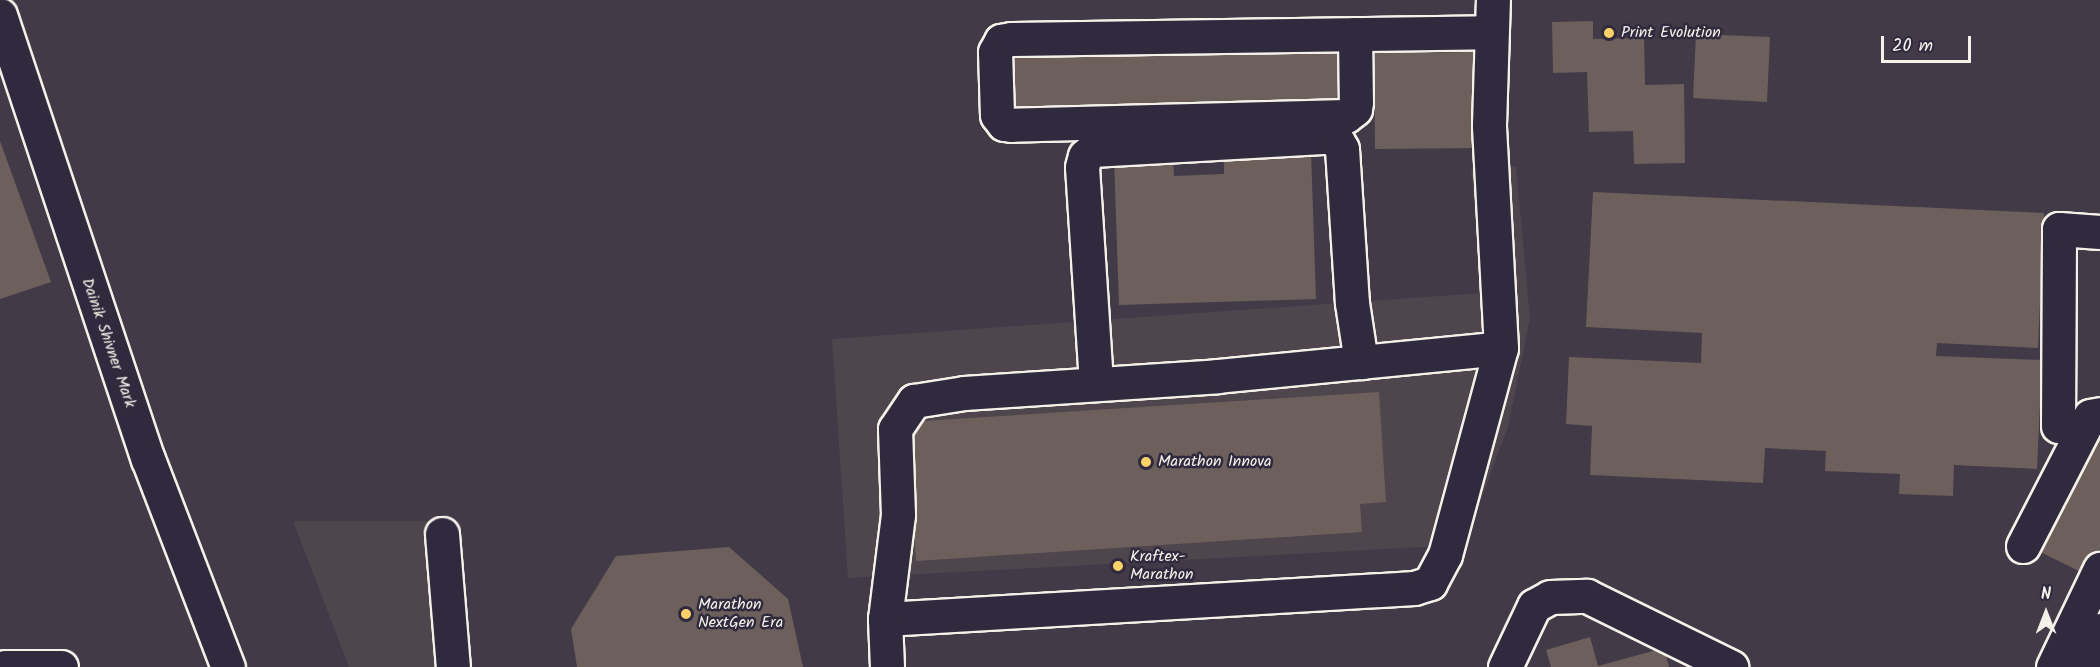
<!DOCTYPE html>
<style>
body{margin:0}
#map{position:relative;width:2100px;height:667px;overflow:hidden;background:#423a46;font-family:Kalam,sans-serif}
div>[style]{position:absolute}
[style*='--x']{left:calc(var(--x)*1px);top:calc(var(--y)*1px);width:calc(var(--w)*1px);rotate:calc(var(--a)*1deg)}
.built>*{inset:0;background:#4f454d}
.building>*{inset:0;background:#6d605c}
.roads{filter:drop-shadow(2px 0 #f4f1e8) drop-shadow(-2px 0 #f4f1e8) drop-shadow(0 2px #f4f1e8) drop-shadow(0 -2px #f4f1e8)}
.minor>*{height:33px;margin:-16.5px;padding:0 16.5px;transform-origin:16.5px;border-radius:16.5px;background:#2f2a3d}
.major>*{height:33px;margin:-16.5px;padding:0 16.5px;transform-origin:16.5px;border-radius:16.5px;background:#2f2a3d}
.dots>*{width:16px;height:16px;translate:-50% -50%;box-sizing:border-box;border:3px solid #2f2a3d;border-radius:50%}
span{translate:-50% -50%;white-space:nowrap;text-align:center;line-height:1.15;-webkit-text-stroke:5px #2f2a3d;paint-order:stroke}
.poi-label{font-size:16px;color:#f4f1e8}
.left{translate:0 -50%;text-align:left}
.street-label{font-size:16px;color:#f4f1e8}
.north{position:absolute;left:2016px;top:583px;width:60px;height:60px;-webkit-text-stroke:4px #2f2a3d;paint-order:stroke;rotate:0deg;font-size:16px;font-weight:700;line-height:24px;text-align:center;color:#f4f1e8}
.north::after{content:'';display:block;margin:auto;width:21px;height:27px;background:#f4f1e8;clip-path:polygon(50% 0,100% 100%,50% 72%,0 100%)}
.scale{position:absolute;left:1881px;top:36px;width:90px;height:27px;box-sizing:border-box;border:3px solid #f4f1e8;border-top:0;padding-left:8px;font-size:18px;line-height:21px;white-space:nowrap;color:#f4f1e8;-webkit-text-stroke:4px #2f2a3d;paint-order:stroke}
</style>
<div id="map">
<div class="built">
<div style="clip-path:polygon(1516px 166px,1530px 318px,1508px 427px,1466px 540px,1423px 547px,848px 578px,832px 339px,1482px 293px,1471px 168px,1493px 171px)"></div>
<div style="clip-path:polygon(293px 521px,426px 521px,440px 600px,442px 667px,349px 667px)"></div>
</div>
<div class="building">
<div style="clip-path:polygon(1593px 21px,1593px 39px,1644px 38px,1645px 85px,1684px 84px,1685px 163px,1634px 164px,1633px 131px,1589px 132px,1587px 72px,1553px 73px,1552px 22px)"></div>
<div style="clip-path:polygon(1696px 34px,1770px 37px,1767px 102px,1693px 98px)"></div>
<div style="clip-path:polygon(1343px 42px,1345px 105px,1004px 115px,1002px 52px)"></div>
<div style="clip-path:polygon(1479px 52px,1480px 148px,1375px 149px,1374px 53px)"></div>
<div style="clip-path:polygon(0 141px,51px 282px,0 299px)"></div>
<div style="clip-path:polygon(1311px 152px,1316px 299px,1119px 305px,1114px 158px,1173px 156px,1174px 176px,1224px 174px,1224px 154px)"></div>
<div style="clip-path:polygon(1593px 192px,2044px 213px,2038px 348px,1937px 343px,1936px 356px,2042px 360px,2037px 469px,1954px 465px,1953px 496px,1899px 494px,1900px 474px,1825px 471px,1826px 451px,1765px 448px,1763px 483px,1590px 475px,1592px 426px,1566px 424px,1569px 357px,1701px 363px,1702px 333px,1586px 327px)"></div>
<div style="clip-path:polygon(1379px 392px,1386px 502px,1360px 504px,1362px 532px,916px 561px,907px 422px)"></div>
<div style="clip-path:polygon(2100px 419px,2100px 548px,2087px 575px,2030px 547px)"></div>
<div style="clip-path:polygon(729px 547px,788px 599px,803px 667px,577px 667px,571px 629px,616px 556px)"></div>
<div style="clip-path:polygon(1590px 637px,1598px 666px,1664px 648px,1669px 667px,1551px 667px,1546px 650px)"></div>
</div>
<div class="roads">
<div class="minor">
<div style="--x:1355;--y:34;--w:68;--a:89.2"></div>
<div style="--x:1356;--y:102;--w:7;--a:98"></div>
<div style="--x:1355;--y:109;--w:11;--a:142"></div>
<div style="--x:1346;--y:116;--w:335;--a:178.5"></div>
<div style="--x:1011;--y:125;--w:7;--a:-172"></div>
<div style="--x:1004;--y:124;--w:11;--a:-128"></div>
<div style="--x:997;--y:115;--w:63;--a:-91.8"></div>
<div style="--x:995;--y:52;--w:13;--a:-61"></div>
<div style="--x:1001;--y:41;--w:10;--a:-11"></div>
<div style="--x:1011;--y:39;--w:479;--a:-0.8"></div>
<div style="--x:1096;--y:383;--w:216;--a:-93.7"></div>
<div style="--x:1082;--y:167;--w:11;--a:-75"></div>
<div style="--x:1085;--y:156;--w:9;--a:-41"></div>
<div style="--x:1092;--y:150;--w:235;--a:-3.2"></div>
<div style="--x:1327;--y:137;--w:10;--a:17"></div>
<div style="--x:1337;--y:140;--w:10;--a:61"></div>
<div style="--x:1342;--y:149;--w:154;--a:86.3"></div>
<div style="--x:1352;--y:303;--w:60;--a:81.3"></div>
<div style="--x:2058;--y:426;--w:197;--a:-89.7"></div>
<div style="--x:2059;--y:229;--w:41;--a:4.2"></div>
<div style="--x:442;--y:534;--w:133;--a:85.3"></div>
<div style="--x:2023;--y:546;--w:146;--a:-62.7"></div>
<div style="--x:2090;--y:416;--w:10;--a:-11"></div>
<div style="--x:885;--y:619;--w:530;--a:-3.35"></div>
<div style="--x:1414;--y:588;--w:17;--a:-17"></div>
<div style="--x:1430;--y:583;--w:32;--a:-62"></div>
<div style="--x:1445;--y:555;--w:214;--a:-74.9"></div>
<div style="--x:1501;--y:348;--w:223;--a:-93.1"></div>
<div style="--x:1489;--y:125;--w:125;--a:-88.2"></div>
<div style="--x:5;--y:667;--w:56;--a:0"></div>
<div style="--x:887;--y:667;--w:48;--a:-92.4"></div>
<div style="--x:885;--y:619;--w:105;--a:-82.9"></div>
<div style="--x:898;--y:515;--w:86;--a:-92"></div>
<div style="--x:895;--y:429;--w:34;--a:-56"></div>
<div style="--x:914;--y:401;--w:51;--a:-9.1"></div>
<div style="--x:964;--y:393;--w:254;--a:-3.8"></div>
<div style="--x:1217;--y:376;--w:285;--a:-5.6"></div>
<div style="--x:1505;--y:667;--w:68;--a:-64.6"></div>
<div style="--x:1534;--y:606;--w:18;--a:-29"></div>
<div style="--x:1550;--y:597;--w:37;--a:-2"></div>
<div style="--x:1587;--y:596;--w:161;--a:26.2"></div>
</div>
<div class="major">
<div style="--x:0;--y:15;--w:468;--a:71.6"></div>
<div style="--x:148;--y:459;--w:223;--a:69"></div>
<div style="--x:2053;--y:667;--w:109;--a:-64.4"></div>
<div style="--x:2082;--y:667;--w:41;--a:-64.1"></div>
</div>
</div>
<div class="dots">
<div style="left:1609px;top:33px;background:#ffd166"></div>
<div style="left:1146px;top:462px;background:#ffd166"></div>
<div style="left:1118px;top:566px;background:#ffd166"></div>
<div style="left:686px;top:614px;background:#ffd166"></div>
</div>
<div class="poi-label">
<span class="left" style="left:1621px;top:33px">Print Evolution</span>
<span class="left" style="left:1158px;top:462px">Marathon Innova</span>
<span class="left" style="left:1130px;top:566px">Kraftex-<br>Marathon</span>
<span class="left" style="left:698px;top:614px">Marathon<br>NextGen Era</span>
</div>
<div class="street-label">
<span style="left:108px;top:343px;rotate:71deg">Dainik Shivner Mark</span>
</div>
<div class="north">N</div>
<div class="scale">20 m</div>
</div>
